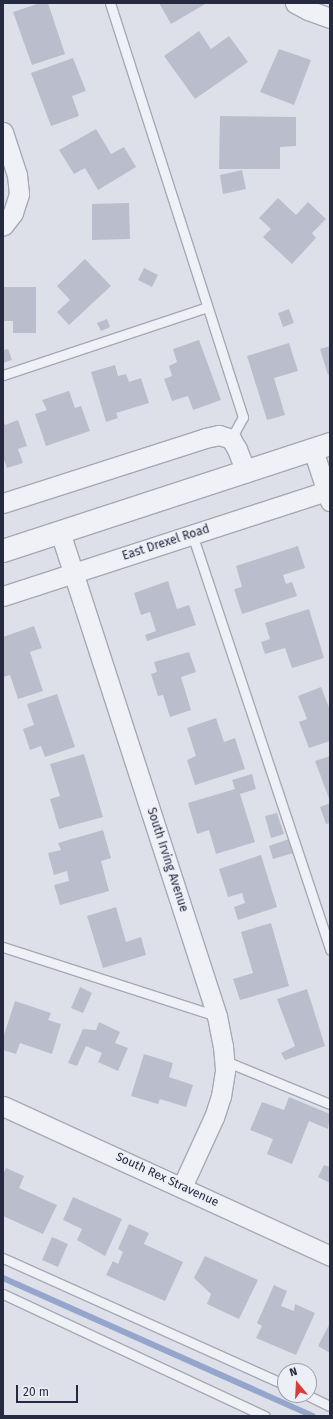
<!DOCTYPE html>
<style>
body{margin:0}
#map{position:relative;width:333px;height:1419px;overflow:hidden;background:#dde0e9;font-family:"Fira Sans",sans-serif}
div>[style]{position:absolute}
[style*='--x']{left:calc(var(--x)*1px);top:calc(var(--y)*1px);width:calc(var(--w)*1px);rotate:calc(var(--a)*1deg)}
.stream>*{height:6px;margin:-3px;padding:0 3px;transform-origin:3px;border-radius:3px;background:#95a6cc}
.building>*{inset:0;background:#babecc}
.roads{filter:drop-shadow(1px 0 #a6a9b6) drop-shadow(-1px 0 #a6a9b6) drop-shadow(0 1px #a6a9b6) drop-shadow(0 -1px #a6a9b6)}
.service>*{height:9px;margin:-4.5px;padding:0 4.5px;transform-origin:4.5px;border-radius:4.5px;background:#f0f1f6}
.minor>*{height:19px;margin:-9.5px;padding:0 9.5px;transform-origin:9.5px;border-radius:9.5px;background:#f0f1f6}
.tertiary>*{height:22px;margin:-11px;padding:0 11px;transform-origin:11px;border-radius:11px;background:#f0f1f6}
span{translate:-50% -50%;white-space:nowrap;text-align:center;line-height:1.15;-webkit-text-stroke:3px #edeff6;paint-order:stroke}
.street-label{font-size:12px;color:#252a40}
.frame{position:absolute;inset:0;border:4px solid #252a40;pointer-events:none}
.north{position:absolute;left:277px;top:1363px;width:40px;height:40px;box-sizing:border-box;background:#edeff6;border:1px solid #9da0ad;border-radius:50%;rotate:342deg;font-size:11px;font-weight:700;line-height:16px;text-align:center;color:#252a40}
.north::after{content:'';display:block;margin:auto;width:14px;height:18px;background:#d93b36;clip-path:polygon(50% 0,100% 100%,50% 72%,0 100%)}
.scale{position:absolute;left:16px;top:1385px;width:62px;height:18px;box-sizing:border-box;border:2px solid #252a40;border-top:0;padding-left:5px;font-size:12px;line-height:14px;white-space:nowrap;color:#252a40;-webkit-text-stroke:3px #edeff6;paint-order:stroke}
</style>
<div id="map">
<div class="stream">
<div style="--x:3;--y:1278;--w:339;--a:24"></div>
</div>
<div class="building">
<div style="clip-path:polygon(40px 3px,48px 3px,65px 54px,32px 65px,13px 12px)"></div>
<div style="clip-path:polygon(159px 3px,207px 3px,171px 24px)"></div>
<div style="clip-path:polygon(199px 31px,211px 49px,229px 36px,248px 62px,195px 99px,164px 56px)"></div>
<div style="clip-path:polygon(279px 49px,311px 60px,294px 105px,260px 92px)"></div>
<div style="clip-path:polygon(73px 58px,86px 91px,72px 96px,79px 116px,51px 126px,31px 73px)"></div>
<div style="clip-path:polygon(220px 116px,296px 117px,296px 146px,280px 147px,280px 169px,219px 169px)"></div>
<div style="clip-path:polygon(96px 129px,111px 154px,124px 147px,136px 167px,98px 190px,85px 168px,74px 174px,59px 150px)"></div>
<div style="clip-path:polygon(242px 170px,246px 189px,223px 194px,220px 175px)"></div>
<div style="clip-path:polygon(278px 198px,296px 215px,308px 202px,326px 219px,312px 233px,316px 238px,292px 264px,263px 237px,271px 229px,259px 218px)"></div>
<div style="clip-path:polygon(129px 203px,130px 239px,92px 240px,92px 204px)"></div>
<div style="clip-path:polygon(85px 259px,111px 286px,69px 325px,57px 312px,70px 300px,57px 286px)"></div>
<div style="clip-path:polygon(144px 268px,158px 275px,152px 287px,138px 280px)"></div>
<div style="clip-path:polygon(3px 287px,36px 287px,36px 333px,13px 333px,13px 321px,3px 321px)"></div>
<div style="clip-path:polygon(289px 309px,294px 323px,283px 327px,278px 313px)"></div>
<div style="clip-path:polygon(107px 319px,110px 327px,101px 331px,97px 323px)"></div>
<div style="clip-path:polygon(199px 340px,221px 400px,193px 410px,188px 396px,172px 401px,164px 379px,172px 376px,169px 366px,177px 362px,173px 349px)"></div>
<div style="clip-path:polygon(289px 343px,298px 371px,274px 378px,285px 415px,267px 420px,247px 356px)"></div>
<div style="clip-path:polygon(330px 346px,330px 374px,328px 375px,320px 349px)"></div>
<div style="clip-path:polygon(8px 349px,12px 360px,3px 363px,3px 350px)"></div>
<div style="clip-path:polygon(115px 365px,118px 376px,126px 374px,129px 382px,141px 378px,149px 403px,116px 413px,118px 418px,106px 422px,91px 372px)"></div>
<div style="clip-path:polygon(69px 391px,75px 408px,81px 406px,90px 431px,46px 446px,35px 414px,47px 410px,42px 400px)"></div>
<div style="clip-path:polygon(3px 420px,5px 425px,18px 420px,27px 446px,18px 449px,23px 463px,7px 468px,3px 457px)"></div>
<div style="clip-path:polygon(298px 546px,305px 568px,283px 575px,286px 584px,292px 582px,297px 596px,242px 614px,234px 589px,242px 587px,236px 566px)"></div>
<div style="clip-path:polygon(168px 581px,177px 609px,189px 605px,196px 625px,147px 641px,145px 635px,156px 631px,150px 612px,141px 615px,134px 593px)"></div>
<div style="clip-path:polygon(309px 609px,324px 658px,292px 668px,285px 648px,265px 654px,261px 642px,270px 639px,265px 623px)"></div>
<div style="clip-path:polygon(34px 626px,42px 648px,30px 652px,43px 691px,18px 699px,10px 675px,3px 677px,3px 637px)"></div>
<div style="clip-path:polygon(189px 652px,196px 672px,181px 677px,191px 710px,170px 717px,163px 695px,158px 696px,151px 674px,157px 672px,154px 662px)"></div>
<div style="clip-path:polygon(321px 687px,330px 710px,330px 741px,309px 748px,299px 722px,307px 719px,298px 696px)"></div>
<div style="clip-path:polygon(57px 694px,75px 747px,45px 757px,41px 746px,30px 750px,23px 729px,34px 725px,27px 704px)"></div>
<div style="clip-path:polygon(216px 718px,224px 742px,235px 738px,245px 769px,195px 785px,187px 760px,196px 756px,187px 728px)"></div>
<div style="clip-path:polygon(84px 754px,103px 817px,59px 829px,50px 799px,60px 796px,50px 764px)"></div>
<div style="clip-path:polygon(330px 756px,330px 801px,315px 761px)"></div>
<div style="clip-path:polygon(252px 774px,256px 789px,240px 794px,255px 842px,216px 854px,209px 830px,197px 834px,188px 803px,235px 789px,232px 780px)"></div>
<div style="clip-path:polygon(330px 803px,330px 823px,326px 824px,320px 807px)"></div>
<div style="clip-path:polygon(277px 813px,284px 834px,271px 838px,265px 816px)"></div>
<div style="clip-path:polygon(103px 830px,111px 858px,101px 861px,109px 891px,60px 905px,54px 885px,69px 881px,67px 871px,54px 875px,48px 853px,61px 850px,58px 843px)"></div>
<div style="clip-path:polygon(289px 839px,293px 853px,273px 859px,269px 846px)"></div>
<div style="clip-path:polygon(261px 855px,277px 907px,238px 920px,234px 907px,245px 903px,242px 893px,228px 897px,219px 869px)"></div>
<div style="clip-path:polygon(116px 907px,126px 942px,141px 937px,146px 955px,103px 968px,87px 916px)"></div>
<div style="clip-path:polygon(271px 923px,289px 986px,240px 1000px,233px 979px,253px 973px,241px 932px)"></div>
<div style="clip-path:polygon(80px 987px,92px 993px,83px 1013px,71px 1008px)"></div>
<div style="clip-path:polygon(307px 989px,325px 1046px,285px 1060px,281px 1053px,295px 1046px,277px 999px)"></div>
<div style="clip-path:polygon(15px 1001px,51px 1013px,48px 1020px,61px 1024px,52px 1054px,20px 1043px,16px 1054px,3px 1050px,3px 1038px)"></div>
<div style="clip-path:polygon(99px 1022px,120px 1032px,115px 1043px,128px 1048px,118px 1071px,98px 1062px,102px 1053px,86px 1046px,77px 1066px,68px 1063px,83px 1029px,96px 1030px)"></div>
<div style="clip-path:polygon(144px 1054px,173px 1063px,169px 1077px,193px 1085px,186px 1107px,160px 1099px,158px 1104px,131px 1096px)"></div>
<div style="clip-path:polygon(289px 1097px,330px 1114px,328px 1129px,309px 1121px,292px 1164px,267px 1154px,273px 1139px,250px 1130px,262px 1102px,284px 1110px)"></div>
<div style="clip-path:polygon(324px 1165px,330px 1167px,330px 1183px,318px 1177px)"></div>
<div style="clip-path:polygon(6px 1168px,24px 1176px,19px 1188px,57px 1205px,43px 1234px,3px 1216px,3px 1174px)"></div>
<div style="clip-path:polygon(73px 1197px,122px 1219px,105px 1256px,77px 1240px,82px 1229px,63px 1220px)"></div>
<div style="clip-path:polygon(129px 1224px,149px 1233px,144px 1244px,183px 1262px,165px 1301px,106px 1275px,113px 1261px,118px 1264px,123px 1252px,118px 1249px)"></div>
<div style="clip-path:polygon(52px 1237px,68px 1244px,58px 1267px,42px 1260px)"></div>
<div style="clip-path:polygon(205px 1256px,258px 1280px,239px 1319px,207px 1304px,211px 1294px,194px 1278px)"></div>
<div style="clip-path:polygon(274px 1285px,287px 1291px,281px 1306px,294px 1311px,295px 1304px,315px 1313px,296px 1355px,256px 1338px,262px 1326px,257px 1323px)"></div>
<div style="clip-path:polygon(330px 1323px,330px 1353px,318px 1346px)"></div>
</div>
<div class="roads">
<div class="service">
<div style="--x:110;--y:3;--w:435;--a:72.2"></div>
<div style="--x:243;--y:417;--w:25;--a:119"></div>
<div style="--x:3;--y:375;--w:215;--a:-18.4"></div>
<div style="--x:192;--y:534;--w:438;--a:71.6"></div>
<div style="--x:3;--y:947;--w:225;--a:17.9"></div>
<div style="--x:225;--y:1061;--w:113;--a:22.3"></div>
<div style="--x:3;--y:1258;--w:309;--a:24.2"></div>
<div style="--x:3;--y:1294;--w:289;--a:25"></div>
<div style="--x:307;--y:1395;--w:25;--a:26"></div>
</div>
<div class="minor">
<div style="--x:295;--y:3;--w:15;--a:28"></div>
<div style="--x:308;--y:10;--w:23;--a:20"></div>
<div style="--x:3;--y:132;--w:45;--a:72"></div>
<div style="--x:17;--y:175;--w:19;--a:84"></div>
<div style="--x:19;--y:194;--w:20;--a:108"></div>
<div style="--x:13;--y:213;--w:16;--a:128"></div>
<div style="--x:313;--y:450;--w:54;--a:71.6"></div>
<div style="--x:3;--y:503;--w:212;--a:-17.8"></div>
<div style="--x:205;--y:438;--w:14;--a:-12"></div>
<div style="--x:219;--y:435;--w:13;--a:18"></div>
<div style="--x:231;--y:439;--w:12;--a:59"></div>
<div style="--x:237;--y:449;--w:25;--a:69"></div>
<div style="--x:60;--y:532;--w:509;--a:72.03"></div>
<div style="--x:217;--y:1016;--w:31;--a:79"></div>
<div style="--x:223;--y:1046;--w:25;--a:85"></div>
<div style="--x:225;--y:1071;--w:25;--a:99"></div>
<div style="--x:221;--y:1096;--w:22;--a:108"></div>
<div style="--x:214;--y:1117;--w:77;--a:114.6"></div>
<div style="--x:3;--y:596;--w:344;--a:-18"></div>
<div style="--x:3;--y:1106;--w:360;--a:24.6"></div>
</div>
<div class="tertiary">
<div style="--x:3;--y:551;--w:344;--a:-18.1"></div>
</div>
</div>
<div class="street-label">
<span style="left:166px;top:543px;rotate:-18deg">East Drexel Road</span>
<span style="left:167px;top:860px;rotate:72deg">South Irving Avenue</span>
<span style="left:167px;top:1180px;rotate:25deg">South Rex Stravenue</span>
</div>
<div class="frame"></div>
<div class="north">N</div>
<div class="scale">20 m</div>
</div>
